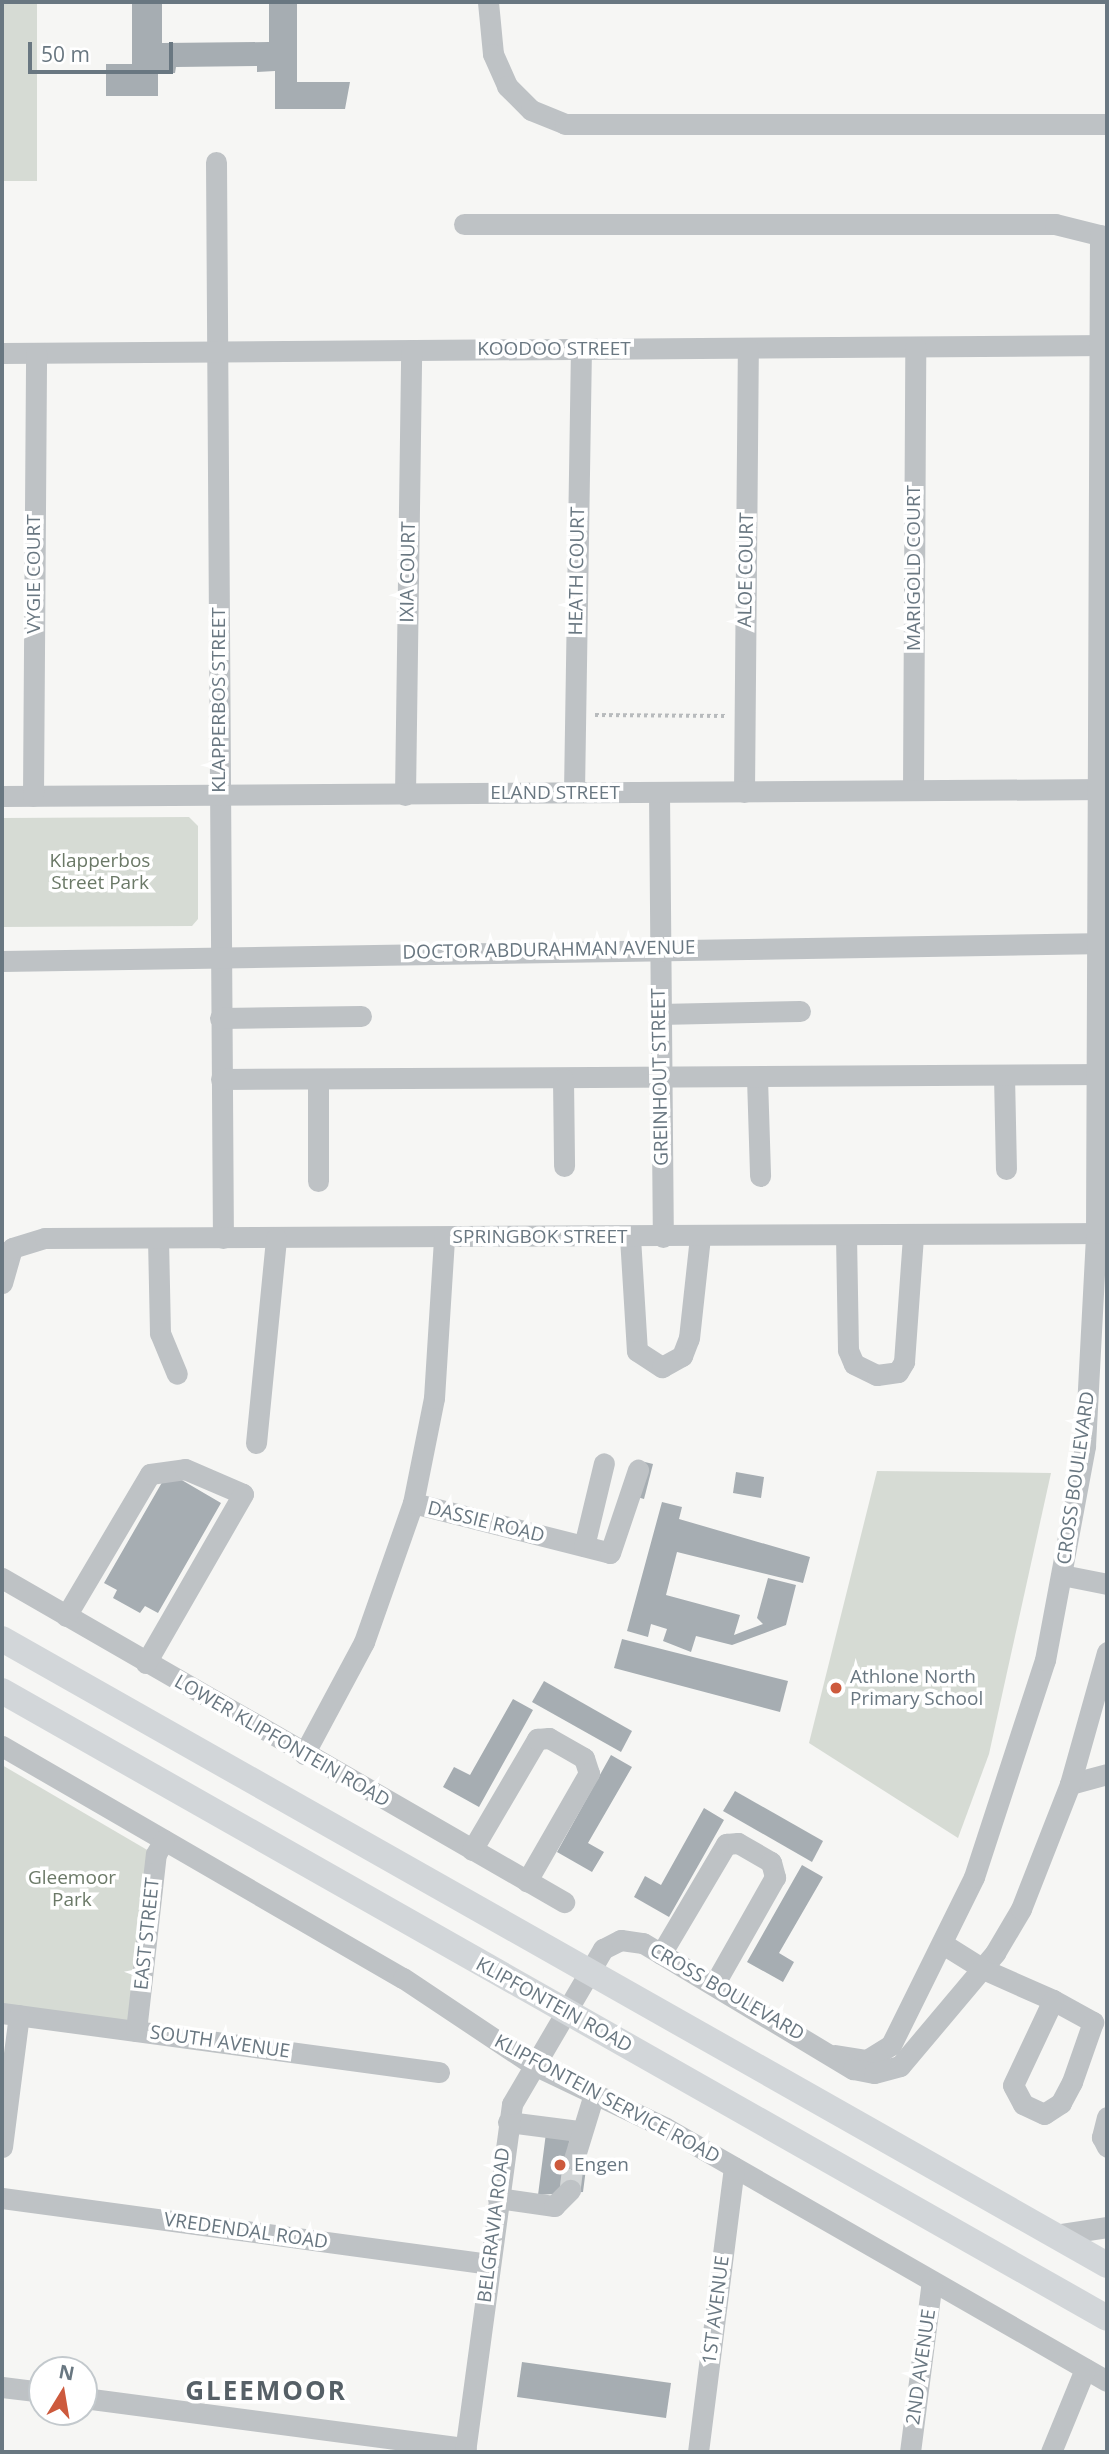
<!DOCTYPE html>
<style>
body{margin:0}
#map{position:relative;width:1109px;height:2454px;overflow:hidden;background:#f6f6f4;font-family:"Open Sans",sans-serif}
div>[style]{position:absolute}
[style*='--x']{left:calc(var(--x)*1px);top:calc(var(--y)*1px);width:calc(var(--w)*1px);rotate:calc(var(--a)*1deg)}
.green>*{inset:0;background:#d6dbd4}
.building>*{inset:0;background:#a6adb2}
.minor-tunnel>*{height:21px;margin-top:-10.5px;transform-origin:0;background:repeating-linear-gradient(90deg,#d3d6d7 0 21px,transparent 0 31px)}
.path>*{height:3.5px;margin-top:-1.75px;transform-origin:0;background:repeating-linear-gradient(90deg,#b8bbbd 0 3.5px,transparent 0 7px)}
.minor>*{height:21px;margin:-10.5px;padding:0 10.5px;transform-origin:10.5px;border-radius:10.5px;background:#bec2c5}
.major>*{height:26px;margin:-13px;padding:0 13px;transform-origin:13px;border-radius:13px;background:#d2d6d9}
.dots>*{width:19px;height:19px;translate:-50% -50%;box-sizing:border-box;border:4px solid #fff;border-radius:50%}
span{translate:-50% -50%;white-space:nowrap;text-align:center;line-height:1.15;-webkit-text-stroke:7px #fff;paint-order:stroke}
.street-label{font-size:19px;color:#697781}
.park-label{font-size:19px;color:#6b7967}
.poi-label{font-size:19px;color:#697781}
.left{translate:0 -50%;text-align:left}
.district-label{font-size:26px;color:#566067;font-weight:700;letter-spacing:2px}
.frame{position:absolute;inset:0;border:4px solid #697781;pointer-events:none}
.north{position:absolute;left:28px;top:2356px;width:70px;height:70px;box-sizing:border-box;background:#fff;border:2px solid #c3c9cd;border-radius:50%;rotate:11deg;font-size:19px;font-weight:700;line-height:28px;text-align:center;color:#697781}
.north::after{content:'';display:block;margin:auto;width:24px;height:32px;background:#cd5a3d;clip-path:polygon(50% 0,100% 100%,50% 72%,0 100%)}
.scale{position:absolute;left:28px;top:42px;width:145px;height:32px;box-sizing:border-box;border:4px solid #697781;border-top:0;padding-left:9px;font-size:21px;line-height:24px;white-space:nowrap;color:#697781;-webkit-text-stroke:5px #fff;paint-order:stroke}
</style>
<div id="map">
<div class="green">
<div style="clip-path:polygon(2px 2px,37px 2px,37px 181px,2px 181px)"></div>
<div style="clip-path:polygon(189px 817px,198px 826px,198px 919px,192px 926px,2px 927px,2px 818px)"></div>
<div style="clip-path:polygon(877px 1471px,1051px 1473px,989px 1754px,958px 1838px,809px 1743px)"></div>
<div style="clip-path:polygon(2px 1765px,149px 1851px,130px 2023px,2px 2004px)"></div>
</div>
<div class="building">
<div style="clip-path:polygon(132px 2px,162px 2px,162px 43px,269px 42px,269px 2px,297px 2px,297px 82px,350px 82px,345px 109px,275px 109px,275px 71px,257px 72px,257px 66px,176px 67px,175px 73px,158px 73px,158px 96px,106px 96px,106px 64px,132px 64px)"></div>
<div style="clip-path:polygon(645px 1462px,653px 1464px,644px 1499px,637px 1497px)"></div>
<div style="clip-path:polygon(168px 1472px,221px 1503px,158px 1613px,145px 1606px,140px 1613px,113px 1598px,117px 1590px,104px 1583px)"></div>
<div style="clip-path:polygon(736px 1472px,764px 1477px,761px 1498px,733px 1493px)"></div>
<div style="clip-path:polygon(662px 1502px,682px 1507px,679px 1519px,810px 1557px,803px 1583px,677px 1552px,666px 1595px,740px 1615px,734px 1635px,763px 1624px,757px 1618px,768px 1578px,796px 1585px,786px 1625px,732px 1645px,696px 1636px,691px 1652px,663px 1641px,667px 1629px,651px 1624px,648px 1637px,627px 1631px)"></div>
<div style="clip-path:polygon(622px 1639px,788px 1681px,780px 1712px,614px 1668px)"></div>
<div style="clip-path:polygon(544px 1681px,632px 1731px,621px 1752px,532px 1702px)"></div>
<div style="clip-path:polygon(513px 1699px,533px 1710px,479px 1807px,443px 1787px,454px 1767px,470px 1775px)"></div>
<div style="clip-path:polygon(611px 1755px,632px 1767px,588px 1843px,604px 1852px,592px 1872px,557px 1852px)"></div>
<div style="clip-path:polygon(735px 1791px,823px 1841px,812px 1862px,723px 1811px)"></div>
<div style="clip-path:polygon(704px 1808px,724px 1820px,669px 1917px,634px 1897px,645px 1876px,661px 1885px)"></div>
<div style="clip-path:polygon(802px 1865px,823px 1877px,779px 1953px,794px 1962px,783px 1982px,747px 1962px)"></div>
<div style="clip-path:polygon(546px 2133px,570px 2135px,567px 2158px,587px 2161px,583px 2192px,538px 2195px)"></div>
<div style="clip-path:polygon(522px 2362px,671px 2383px,666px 2418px,517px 2397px)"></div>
</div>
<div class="minor-tunnel">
<div style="--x:570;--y:2190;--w:31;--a:-83"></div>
</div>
<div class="path">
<div style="--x:595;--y:715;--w:132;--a:0.4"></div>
</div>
<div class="minor">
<div style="--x:488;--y:2;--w:52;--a:84.5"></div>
<div style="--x:493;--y:54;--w:35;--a:66"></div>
<div style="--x:507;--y:86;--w:34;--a:45"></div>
<div style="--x:531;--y:110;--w:37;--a:22"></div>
<div style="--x:565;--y:124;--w:542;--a:0"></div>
<div style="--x:216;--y:162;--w:1076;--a:89.63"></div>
<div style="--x:464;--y:224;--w:591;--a:0"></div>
<div style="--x:1055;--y:224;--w:54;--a:14"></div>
<div style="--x:2;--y:353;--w:1105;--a:-0.41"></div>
<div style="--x:913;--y:790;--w:443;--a:-89.7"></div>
<div style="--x:574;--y:792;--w:443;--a:-89.1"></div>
<div style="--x:659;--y:792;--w:445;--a:89.5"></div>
<div style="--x:744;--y:792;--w:444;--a:-89.5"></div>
<div style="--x:405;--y:795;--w:445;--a:-89.2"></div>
<div style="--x:2;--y:796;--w:1105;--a:-0.36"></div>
<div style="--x:33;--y:796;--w:443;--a:-89.6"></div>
<div style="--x:2;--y:961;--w:1105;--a:-0.93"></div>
<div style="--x:659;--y:1014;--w:141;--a:-1.2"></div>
<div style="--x:220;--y:1018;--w:141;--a:-0.8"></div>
<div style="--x:1004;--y:1075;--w:94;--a:88.8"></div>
<div style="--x:757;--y:1078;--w:98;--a:88.2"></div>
<div style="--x:221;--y:1079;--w:886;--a:-0.32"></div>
<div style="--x:563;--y:1079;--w:87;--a:89.3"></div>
<div style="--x:318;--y:1181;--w:102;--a:-90"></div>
<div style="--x:846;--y:1235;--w:115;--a:89"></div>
<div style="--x:848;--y:1350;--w:15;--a:67"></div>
<div style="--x:854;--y:1364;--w:25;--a:26"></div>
<div style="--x:877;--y:1375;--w:21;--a:-8"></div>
<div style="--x:898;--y:1372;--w:12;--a:-59"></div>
<div style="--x:904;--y:1362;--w:127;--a:-85.9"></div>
<div style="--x:630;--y:1237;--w:114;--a:86.5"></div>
<div style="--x:637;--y:1351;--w:30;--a:33"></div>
<div style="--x:662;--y:1367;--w:23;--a:-29"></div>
<div style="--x:682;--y:1356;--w:19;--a:-69"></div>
<div style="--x:689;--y:1338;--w:103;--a:-83.8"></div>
<div style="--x:158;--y:1238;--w:95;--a:88.8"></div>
<div style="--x:160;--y:1333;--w:44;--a:67.5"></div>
<div style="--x:2;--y:1283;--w:36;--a:-74"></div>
<div style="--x:12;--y:1248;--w:34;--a:-17"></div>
<div style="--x:45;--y:1238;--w:1062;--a:-0.27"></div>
<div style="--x:256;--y:1443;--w:206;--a:-84.4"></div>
<div style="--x:413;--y:1503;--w:203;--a:14.2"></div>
<div style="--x:610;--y:1553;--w:88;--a:-71.4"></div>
<div style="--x:584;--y:1546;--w:85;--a:-76.5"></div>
<div style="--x:1062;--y:1575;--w:46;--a:11.3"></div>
<div style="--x:2;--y:1578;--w:649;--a:29.96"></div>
<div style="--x:66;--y:1616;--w:165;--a:-59.4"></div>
<div style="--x:150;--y:1474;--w:35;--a:-8"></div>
<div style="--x:185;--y:1469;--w:63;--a:23.3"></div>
<div style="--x:243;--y:1494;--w:195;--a:119.9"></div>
<div style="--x:2;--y:1746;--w:463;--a:30.1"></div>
<div style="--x:403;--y:1978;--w:155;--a:33.7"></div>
<div style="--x:532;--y:2064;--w:148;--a:25.5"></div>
<div style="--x:666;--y:2128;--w:508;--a:29.84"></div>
<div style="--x:304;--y:1754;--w:127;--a:-61.8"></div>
<div style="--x:364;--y:1642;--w:147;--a:-70.6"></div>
<div style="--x:413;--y:1503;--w:107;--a:-78.7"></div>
<div style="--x:434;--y:1398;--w:161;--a:-86.4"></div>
<div style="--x:1070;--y:1784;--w:38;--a:-15"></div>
<div style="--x:472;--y:1850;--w:129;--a:-59.6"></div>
<div style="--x:537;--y:1739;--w:12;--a:-5"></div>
<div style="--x:549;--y:1738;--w:40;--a:29.7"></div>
<div style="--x:584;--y:1758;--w:16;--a:72"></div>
<div style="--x:589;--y:1773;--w:125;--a:119.9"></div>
<div style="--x:943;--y:1944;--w:47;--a:32"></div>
<div style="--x:983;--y:1969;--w:77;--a:23.9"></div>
<div style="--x:1053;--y:2000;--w:46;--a:28.8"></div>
<div style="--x:1093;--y:2022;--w:64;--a:109.3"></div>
<div style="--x:1072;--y:2082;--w:24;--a:118"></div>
<div style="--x:1061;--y:2103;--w:20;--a:147"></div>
<div style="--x:1044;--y:2114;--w:23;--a:-155"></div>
<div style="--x:1023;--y:2104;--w:21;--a:-118"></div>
<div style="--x:1013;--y:2085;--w:94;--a:-64.8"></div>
<div style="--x:661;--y:1954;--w:128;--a:-59.4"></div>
<div style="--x:726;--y:1844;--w:12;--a:-5"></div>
<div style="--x:738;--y:1843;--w:38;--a:30"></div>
<div style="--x:771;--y:1862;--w:16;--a:75"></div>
<div style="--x:775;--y:1877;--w:124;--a:119.5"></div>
<div style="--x:2;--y:2013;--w:441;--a:7.7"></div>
<div style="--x:136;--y:2031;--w:178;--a:-83.6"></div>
<div style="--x:156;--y:1854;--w:16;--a:-60"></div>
<div style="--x:835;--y:2055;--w:32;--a:9"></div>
<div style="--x:867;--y:2060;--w:28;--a:-32"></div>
<div style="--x:891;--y:2045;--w:187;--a:-63.7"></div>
<div style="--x:974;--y:1877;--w:228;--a:-71.9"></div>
<div style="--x:1045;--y:1660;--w:218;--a:-79.4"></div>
<div style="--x:1085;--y:1446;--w:213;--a:-87"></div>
<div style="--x:1096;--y:1233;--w:998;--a:-89.77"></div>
<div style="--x:1107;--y:2117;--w:21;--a:104"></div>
<div style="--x:1102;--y:2137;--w:11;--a:63"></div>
<div style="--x:508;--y:2122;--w:71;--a:7.3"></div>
<div style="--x:2;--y:2147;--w:133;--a:-82.7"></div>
<div style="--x:574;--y:2159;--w:68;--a:-72.9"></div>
<div style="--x:2;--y:2198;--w:491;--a:7.7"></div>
<div style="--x:498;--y:2198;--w:57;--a:8.1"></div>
<div style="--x:554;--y:2206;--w:23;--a:-45"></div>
<div style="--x:1055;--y:2235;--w:53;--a:-8.7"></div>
<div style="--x:2;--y:2387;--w:40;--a:7.1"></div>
<div style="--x:84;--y:2398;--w:385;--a:7.5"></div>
<div style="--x:465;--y:2452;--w:351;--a:-82.3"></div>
<div style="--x:512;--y:2104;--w:180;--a:-59.6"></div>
<div style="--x:603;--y:1949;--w:20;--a:-27"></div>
<div style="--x:621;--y:1940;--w:22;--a:8"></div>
<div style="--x:643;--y:1943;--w:245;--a:31"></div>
<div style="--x:853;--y:2069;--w:21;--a:11"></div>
<div style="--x:874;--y:2073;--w:27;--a:-15"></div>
<div style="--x:900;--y:2066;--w:148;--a:-49.9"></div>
<div style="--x:995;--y:1953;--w:51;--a:-59.4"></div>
<div style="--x:1021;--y:1909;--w:134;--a:-68.6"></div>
<div style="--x:1070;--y:1784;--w:137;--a:-74.3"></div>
<div style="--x:698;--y:2452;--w:287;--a:-82.8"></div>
<div style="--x:910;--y:2452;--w:172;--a:-82.7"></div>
<div style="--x:1051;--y:2452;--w:90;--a:-67.7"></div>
</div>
<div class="major">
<div style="--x:2;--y:1639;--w:1270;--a:29.53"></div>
<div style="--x:2;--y:1691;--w:1270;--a:29.57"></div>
</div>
<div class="dots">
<div style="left:836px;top:1688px;background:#cd5a3d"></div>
<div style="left:560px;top:2165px;background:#cd5a3d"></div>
</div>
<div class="street-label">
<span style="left:554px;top:349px">KOODOO STREET</span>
<span style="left:914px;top:568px;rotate:-90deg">MARIGOLD COURT</span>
<span style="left:746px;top:570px;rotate:-89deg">ALOE COURT</span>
<span style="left:577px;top:571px;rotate:-89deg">HEATH COURT</span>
<span style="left:408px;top:572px;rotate:-89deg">IXIA COURT</span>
<span style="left:34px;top:574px;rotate:-90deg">VYGIE COURT</span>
<span style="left:219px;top:700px;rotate:-90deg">KLAPPERBOS STREET</span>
<span style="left:555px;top:793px">ELAND STREET</span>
<span style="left:549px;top:950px;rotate:-1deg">DOCTOR ABDURAHMAN AVENUE</span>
<span style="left:660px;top:1077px;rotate:-91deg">GREINHOUT STREET</span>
<span style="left:540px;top:1237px">SPRINGBOK STREET</span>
<span style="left:1076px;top:1478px;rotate:-82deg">CROSS BOULEVARD</span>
<span style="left:486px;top:1522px;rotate:14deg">DASSIE ROAD</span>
<span style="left:282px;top:1741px;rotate:30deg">LOWER KLIPFONTEIN ROAD</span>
<span style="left:147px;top:1934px;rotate:-84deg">EAST STREET</span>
<span style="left:727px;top:1992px;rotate:30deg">CROSS BOULEVARD</span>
<span style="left:554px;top:2005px;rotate:29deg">KLIPFONTEIN ROAD</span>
<span style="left:220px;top:2042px;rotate:8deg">SOUTH AVENUE</span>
<span style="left:607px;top:2099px;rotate:28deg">KLIPFONTEIN SERVICE ROAD</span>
<span style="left:494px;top:2225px;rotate:-83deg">BELGRAVIA ROAD</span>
<span style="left:246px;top:2231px;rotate:8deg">VREDENDAL ROAD</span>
<span style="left:716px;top:2310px;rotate:-83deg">1ST AVENUE</span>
<span style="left:921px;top:2367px;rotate:-82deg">2ND AVENUE</span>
</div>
<div class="park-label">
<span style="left:100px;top:872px">Klapperbos<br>Street Park</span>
<span style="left:72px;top:1889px">Gleemoor<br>Park</span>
</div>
<div class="poi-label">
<span class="left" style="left:850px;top:1688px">Athlone North<br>Primary School</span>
<span class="left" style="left:574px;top:2165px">Engen</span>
</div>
<div class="district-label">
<span style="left:266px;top:2391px">GLEEMOOR</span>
</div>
<div class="frame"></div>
<div class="north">N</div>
<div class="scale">50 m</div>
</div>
